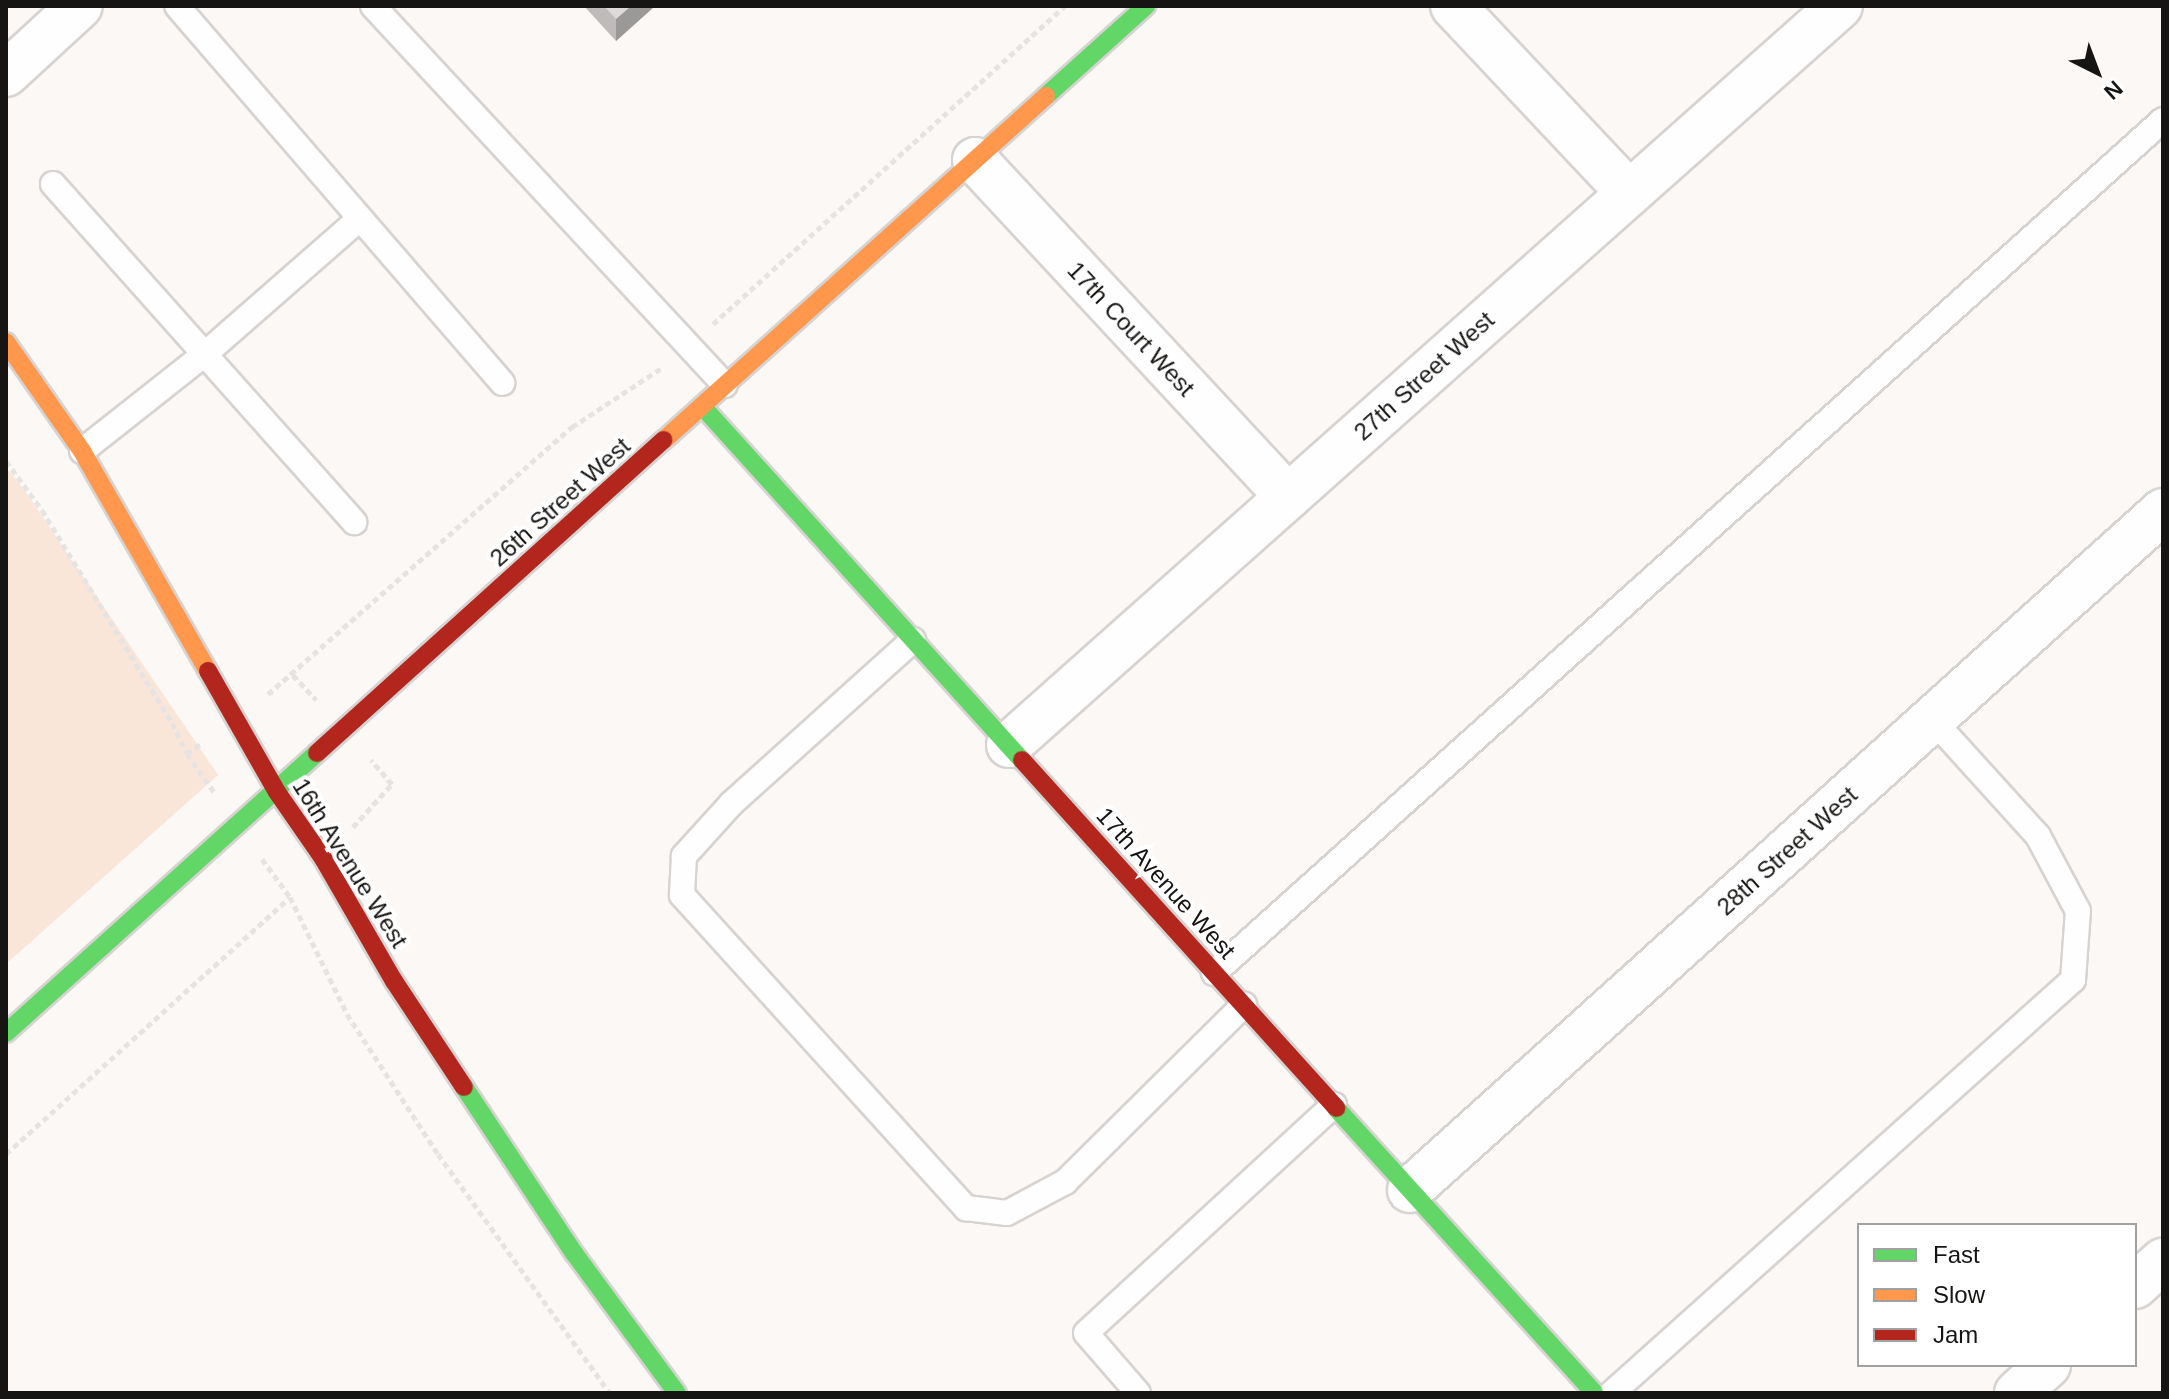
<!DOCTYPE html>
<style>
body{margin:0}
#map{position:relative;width:2169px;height:1399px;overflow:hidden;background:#fcf8f6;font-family:Helvetica,sans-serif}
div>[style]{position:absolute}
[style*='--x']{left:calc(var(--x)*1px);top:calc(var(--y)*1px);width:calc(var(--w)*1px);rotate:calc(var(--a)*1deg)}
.green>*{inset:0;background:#fae5d9}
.path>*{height:5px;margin-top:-2.5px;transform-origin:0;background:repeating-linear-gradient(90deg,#e6e4e3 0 6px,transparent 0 10px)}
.roads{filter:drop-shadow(2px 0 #d6d3d1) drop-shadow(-2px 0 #d6d3d1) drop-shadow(0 2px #d6d3d1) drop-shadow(0 -2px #d6d3d1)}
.lane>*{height:24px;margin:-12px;padding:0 12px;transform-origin:12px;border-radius:12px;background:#fffefe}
.street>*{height:44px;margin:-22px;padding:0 22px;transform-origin:22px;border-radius:22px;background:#fffefe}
.fast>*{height:18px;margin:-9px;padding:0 9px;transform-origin:9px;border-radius:9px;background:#63d668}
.slow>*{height:18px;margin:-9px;padding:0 9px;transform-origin:9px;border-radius:9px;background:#ff974d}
.jam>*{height:18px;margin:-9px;padding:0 9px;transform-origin:9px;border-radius:9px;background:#b3261e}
.wall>*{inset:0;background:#bfbbbb}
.shaded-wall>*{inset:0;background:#9b9998}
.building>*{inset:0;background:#dedad9}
span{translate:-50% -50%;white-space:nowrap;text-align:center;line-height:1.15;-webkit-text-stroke:8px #fff;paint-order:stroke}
.street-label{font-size:24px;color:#171513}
.frame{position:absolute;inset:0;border:8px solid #171513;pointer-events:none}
.legend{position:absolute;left:1857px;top:1223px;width:280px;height:144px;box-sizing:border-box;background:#fff;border:2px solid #a2a1a1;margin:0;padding:10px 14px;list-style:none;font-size:24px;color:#171513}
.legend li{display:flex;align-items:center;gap:16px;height:40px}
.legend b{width:40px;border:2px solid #a2a1a1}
.north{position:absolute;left:2057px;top:32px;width:80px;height:80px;-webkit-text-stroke:6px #fff;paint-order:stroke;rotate:138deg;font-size:22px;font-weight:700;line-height:32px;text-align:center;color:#171513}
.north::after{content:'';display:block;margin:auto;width:28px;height:36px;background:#171513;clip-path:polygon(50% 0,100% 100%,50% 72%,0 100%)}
</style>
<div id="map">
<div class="green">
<div style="clip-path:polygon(6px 468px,23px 488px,218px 775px,6px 964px)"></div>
</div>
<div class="path">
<div style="--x:713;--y:324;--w:474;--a:-42.1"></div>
<div style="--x:6;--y:461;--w:61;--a:53.7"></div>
<div style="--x:42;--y:510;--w:250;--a:58.6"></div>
<div style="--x:172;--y:723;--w:34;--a:64"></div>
<div style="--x:187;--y:754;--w:47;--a:54.6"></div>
<div style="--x:293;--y:675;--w:34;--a:47"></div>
<div style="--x:268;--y:694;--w:405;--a:-41.3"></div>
<div style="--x:572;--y:427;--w:109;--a:-33.4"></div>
<div style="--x:187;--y:754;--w:19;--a:-36"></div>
<div style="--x:353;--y:827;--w:58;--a:-47.8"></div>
<div style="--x:392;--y:784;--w:32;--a:-131"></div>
<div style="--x:262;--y:859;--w:47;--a:53.6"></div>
<div style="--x:290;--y:897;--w:130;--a:64"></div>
<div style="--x:347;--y:1014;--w:167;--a:57"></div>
<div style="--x:438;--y:1154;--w:294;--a:54.3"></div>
<div style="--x:6;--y:1154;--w:383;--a:-42.1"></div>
</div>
<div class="roads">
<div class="lane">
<div style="--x:177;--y:6;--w:498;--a:49.2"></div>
<div style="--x:373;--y:6;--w:517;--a:47.12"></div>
<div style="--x:53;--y:184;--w:453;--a:48.3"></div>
<div style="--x:82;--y:451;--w:157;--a:-38.3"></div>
<div style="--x:205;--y:354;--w:205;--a:-41.2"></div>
<div style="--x:913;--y:640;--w:244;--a:138"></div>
<div style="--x:732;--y:803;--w:72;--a:132.2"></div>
<div style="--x:684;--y:856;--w:39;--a:93"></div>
<div style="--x:682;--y:895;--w:423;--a:47.8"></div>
<div style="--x:966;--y:1208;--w:41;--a:7"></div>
<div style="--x:1007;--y:1213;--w:66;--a:-28.1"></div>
<div style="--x:1065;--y:1182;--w:252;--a:-44.7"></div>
<div style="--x:1214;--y:973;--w:1276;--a:-41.95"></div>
<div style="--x:1138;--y:1393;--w:79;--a:-130.9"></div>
<div style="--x:1086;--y:1333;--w:337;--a:-42.6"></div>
<div style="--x:1612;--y:1393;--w:619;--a:-41.86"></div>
<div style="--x:2073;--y:980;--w:69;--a:-85.9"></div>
<div style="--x:2078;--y:911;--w:85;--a:-118.1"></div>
<div style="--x:2038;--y:836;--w:158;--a:-132.2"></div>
</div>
<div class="street">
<div style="--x:1453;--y:6;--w:257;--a:46.7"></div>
<div style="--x:6;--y:74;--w:100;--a:-42.6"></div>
<div style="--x:975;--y:160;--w:460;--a:47.1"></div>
<div style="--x:1009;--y:745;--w:1112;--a:-41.65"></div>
<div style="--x:1410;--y:1190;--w:1014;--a:-42.04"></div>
<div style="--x:2135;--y:1286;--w:38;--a:-42"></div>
<div style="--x:2017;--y:1393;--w:42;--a:-42.1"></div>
</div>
<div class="fast">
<div style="--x:1046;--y:96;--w:135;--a:-42"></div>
<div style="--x:702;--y:406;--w:477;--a:47.9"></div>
<div style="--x:6;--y:1033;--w:418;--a:-42"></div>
<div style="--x:464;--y:1087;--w:199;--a:56.5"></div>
<div style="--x:574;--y:1253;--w:174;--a:53.7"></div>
<div style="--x:1336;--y:1108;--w:384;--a:47.8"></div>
</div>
<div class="slow">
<div style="--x:6;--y:342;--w:133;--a:55.1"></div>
<div style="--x:82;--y:451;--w:254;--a:60.2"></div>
<div style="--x:664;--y:440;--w:514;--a:-42"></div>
</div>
<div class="jam">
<div style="--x:208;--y:671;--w:139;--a:60.3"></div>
<div style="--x:277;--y:792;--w:83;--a:55.3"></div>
<div style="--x:324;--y:860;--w:140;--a:60"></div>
<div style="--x:394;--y:981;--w:127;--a:56.6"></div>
<div style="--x:317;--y:753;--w:467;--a:-42.1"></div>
<div style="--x:1022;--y:760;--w:469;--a:47.9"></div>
</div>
</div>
<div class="wall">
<div style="clip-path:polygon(584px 6px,655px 6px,616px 41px)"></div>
</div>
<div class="shaded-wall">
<div style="clip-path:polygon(631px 6px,655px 6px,616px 41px,616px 19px)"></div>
</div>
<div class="building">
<div style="clip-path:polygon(604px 6px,631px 6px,616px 19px)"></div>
</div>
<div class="street-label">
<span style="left:1131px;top:329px;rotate:47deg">17th Court West</span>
<span style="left:1424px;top:376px;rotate:-42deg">27th Street West</span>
<span style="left:560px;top:502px;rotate:-42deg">26th Street West</span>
<span style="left:1787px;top:851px;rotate:-42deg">28th Street West</span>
<span style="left:350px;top:863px;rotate:58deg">16th Avenue West</span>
<span style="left:1166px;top:883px;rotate:48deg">17th Avenue West</span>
</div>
<div class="frame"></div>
<ul class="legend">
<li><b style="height:10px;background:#63d668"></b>Fast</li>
<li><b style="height:10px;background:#ff974d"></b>Slow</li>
<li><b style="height:10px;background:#b3261e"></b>Jam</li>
</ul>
<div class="north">N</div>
</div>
